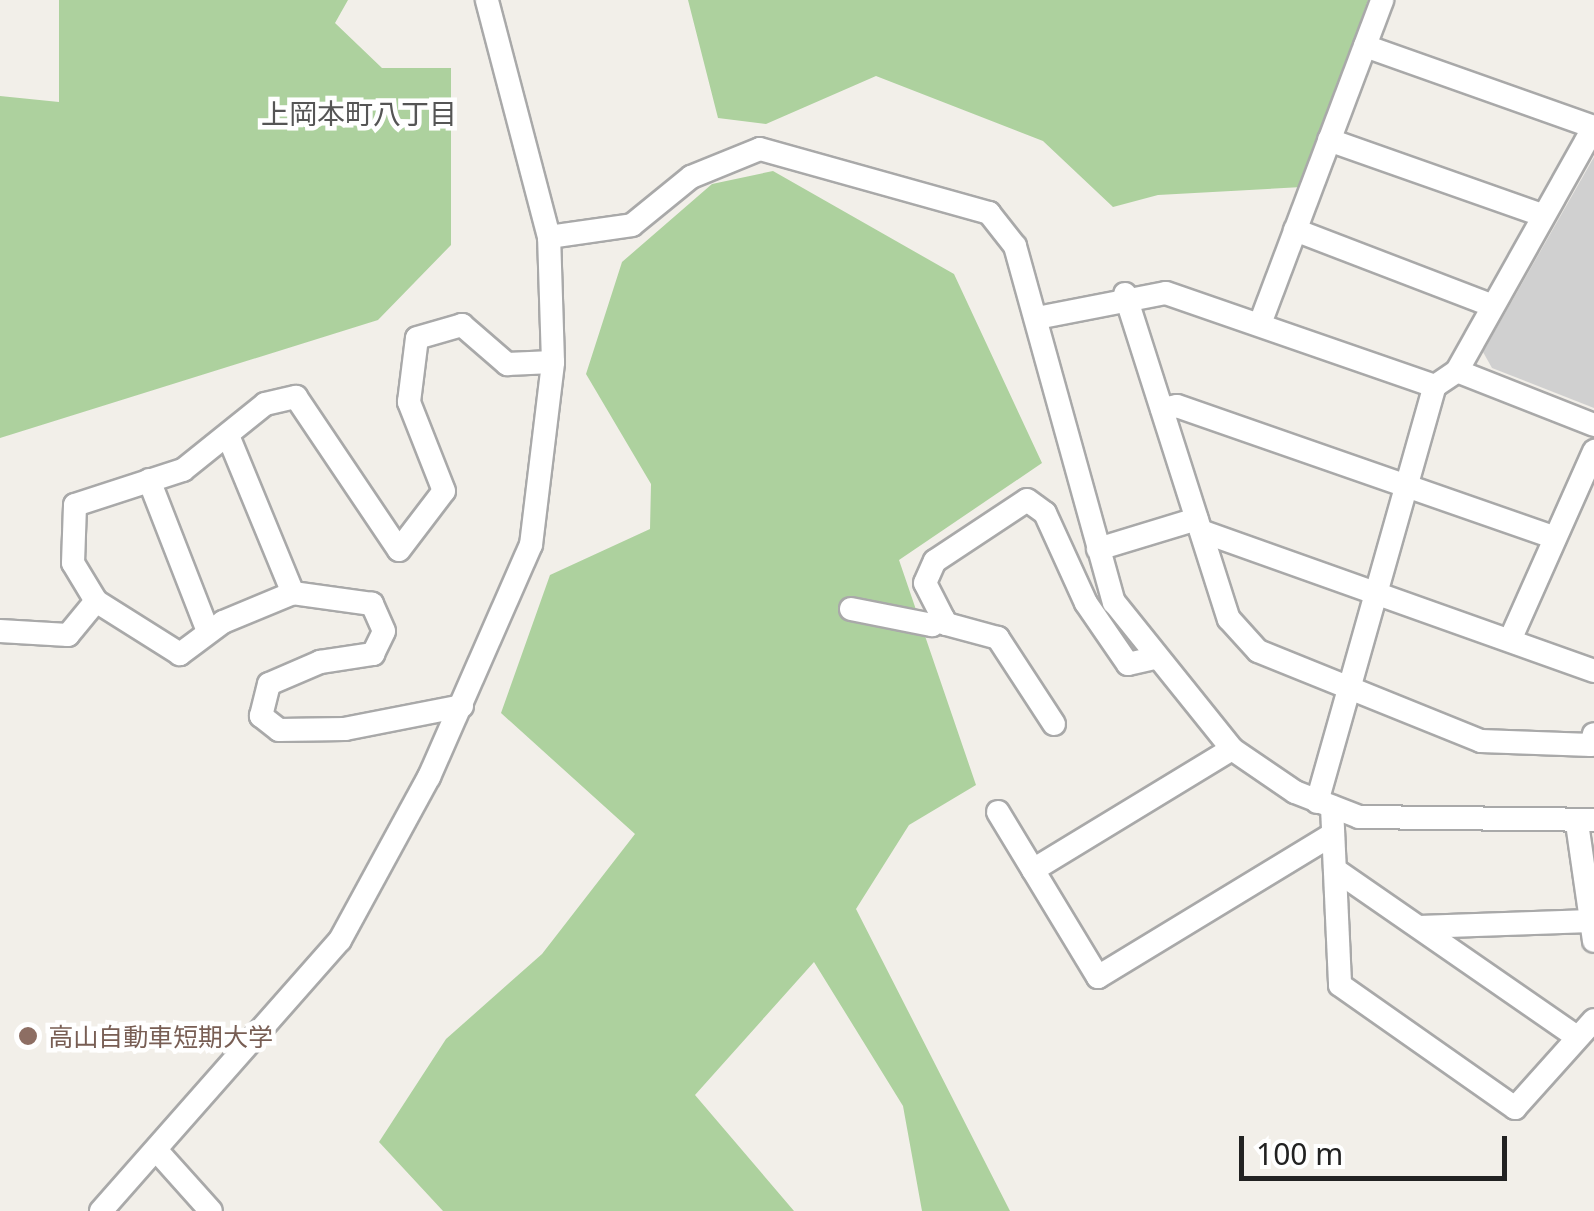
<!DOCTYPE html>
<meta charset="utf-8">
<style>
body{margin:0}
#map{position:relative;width:1594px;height:1211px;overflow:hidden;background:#f2efe9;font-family:"Noto Sans","Noto Sans JP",sans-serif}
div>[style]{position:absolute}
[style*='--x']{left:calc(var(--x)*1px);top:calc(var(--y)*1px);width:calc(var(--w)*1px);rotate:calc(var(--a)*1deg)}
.religious>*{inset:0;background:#d0d0d0}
.forest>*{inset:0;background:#add19e}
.roads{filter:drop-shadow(2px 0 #a9a9a9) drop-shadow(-2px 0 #a9a9a9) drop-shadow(0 2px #a9a9a9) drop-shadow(0 -2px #a9a9a9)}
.minor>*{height:22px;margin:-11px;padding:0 11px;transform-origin:11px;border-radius:11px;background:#fff}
.dots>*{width:28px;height:28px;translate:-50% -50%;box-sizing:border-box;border:5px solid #fff;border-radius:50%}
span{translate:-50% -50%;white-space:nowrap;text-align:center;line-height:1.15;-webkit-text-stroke:9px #fff;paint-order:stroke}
.education-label{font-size:25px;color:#785e54}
.left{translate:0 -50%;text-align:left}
.neighbourhood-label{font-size:28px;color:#555}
.scale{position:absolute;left:1239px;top:1136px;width:268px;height:45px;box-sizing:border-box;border:5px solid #222;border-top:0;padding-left:12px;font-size:30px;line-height:35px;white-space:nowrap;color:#222;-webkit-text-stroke:8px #fff;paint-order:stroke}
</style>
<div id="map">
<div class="religious">
<div style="clip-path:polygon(1594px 157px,1594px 408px,1492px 368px,1483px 352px)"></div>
</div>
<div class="forest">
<div style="clip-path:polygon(59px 0,348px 0,335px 23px,382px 68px,451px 68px,451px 245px,378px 320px,0 438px,0 96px,59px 102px)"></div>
<div style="clip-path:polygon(688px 0,1368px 0,1302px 187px,1158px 195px,1113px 207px,1043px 141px,876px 76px,766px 124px,718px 118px)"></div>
<div style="clip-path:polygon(773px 171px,954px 274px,1042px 463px,899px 560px,976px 785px,909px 825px,856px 909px,1010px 1211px,922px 1211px,903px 1106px,814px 962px,695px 1095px,794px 1211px,443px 1211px,379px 1142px,446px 1039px,542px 954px,635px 834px,501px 713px,550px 575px,650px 529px,651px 484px,586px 374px,622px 262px,712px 184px)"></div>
</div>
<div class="roads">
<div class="minor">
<div style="--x:1365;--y:46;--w:243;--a:19.5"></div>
<div style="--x:1329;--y:140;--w:226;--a:19.4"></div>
<div style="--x:1295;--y:230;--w:209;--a:21"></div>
<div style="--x:549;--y:237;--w:84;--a:-8.2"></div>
<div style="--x:632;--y:225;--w:76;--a:-39.1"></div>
<div style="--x:691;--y:177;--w:74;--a:-22.1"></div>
<div style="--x:760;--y:149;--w:238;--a:15.6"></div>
<div style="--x:989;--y:213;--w:42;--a:51.8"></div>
<div style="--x:1015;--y:246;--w:370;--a:74.5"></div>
<div style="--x:1114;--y:602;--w:189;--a:51.2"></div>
<div style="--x:1232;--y:749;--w:76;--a:34.3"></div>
<div style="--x:1295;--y:792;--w:69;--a:21.3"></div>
<div style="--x:1359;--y:817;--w:235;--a:0.7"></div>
<div style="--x:1125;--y:294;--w:341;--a:72.3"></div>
<div style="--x:1229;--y:619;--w:43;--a:47.8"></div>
<div style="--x:1258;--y:651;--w:240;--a:22"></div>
<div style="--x:1481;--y:741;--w:110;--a:2.1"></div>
<div style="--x:1591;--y:745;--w:11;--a:-75"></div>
<div style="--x:1037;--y:318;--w:131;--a:-11"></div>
<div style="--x:1166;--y:293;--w:285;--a:19.1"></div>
<div style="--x:1261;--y:321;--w:343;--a:-69.3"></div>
<div style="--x:1457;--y:371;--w:147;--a:21.5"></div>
<div style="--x:1162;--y:409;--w:15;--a:-11"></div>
<div style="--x:1177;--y:406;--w:400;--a:19.2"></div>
<div style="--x:229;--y:438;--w:168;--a:67.6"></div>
<div style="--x:149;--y:480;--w:162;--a:68.7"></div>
<div style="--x:1201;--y:531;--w:417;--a:19.6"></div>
<div style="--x:1098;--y:549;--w:103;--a:-16.9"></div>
<div style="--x:851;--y:609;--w:83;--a:11.2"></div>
<div style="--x:932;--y:625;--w:13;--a:-29"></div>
<div style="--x:0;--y:631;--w:68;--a:3.4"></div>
<div style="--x:68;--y:635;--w:44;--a:-50.5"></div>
<div style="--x:1510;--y:640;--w:207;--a:-66"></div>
<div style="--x:462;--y:706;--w:119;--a:168.9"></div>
<div style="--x:345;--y:729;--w:66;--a:179.1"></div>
<div style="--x:279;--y:730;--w:23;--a:-142"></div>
<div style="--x:261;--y:716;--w:33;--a:-76"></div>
<div style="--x:269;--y:684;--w:56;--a:-23.3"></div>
<div style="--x:320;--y:662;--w:54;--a:-8.6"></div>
<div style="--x:373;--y:654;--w:25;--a:-64"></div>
<div style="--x:384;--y:631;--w:30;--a:-114"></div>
<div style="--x:372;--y:604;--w:80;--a:-172.1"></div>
<div style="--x:293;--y:593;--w:76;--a:157.5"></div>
<div style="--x:223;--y:622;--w:54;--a:143.3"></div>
<div style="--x:180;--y:654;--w:99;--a:-147.8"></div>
<div style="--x:96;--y:601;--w:44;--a:-121.2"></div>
<div style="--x:73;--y:563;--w:58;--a:-88"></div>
<div style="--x:75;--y:505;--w:114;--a:-18"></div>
<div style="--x:183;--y:470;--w:105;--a:-38.8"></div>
<div style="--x:265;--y:404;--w:32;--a:-13"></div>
<div style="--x:296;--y:397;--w:184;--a:56.1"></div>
<div style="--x:399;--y:550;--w:74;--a:-52.7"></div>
<div style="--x:444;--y:491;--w:96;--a:-111.5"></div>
<div style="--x:409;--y:402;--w:64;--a:-82.9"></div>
<div style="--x:417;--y:338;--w:47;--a:-16.1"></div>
<div style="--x:462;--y:325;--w:60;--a:40.9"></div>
<div style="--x:507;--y:364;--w:46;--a:-2.5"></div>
<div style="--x:1054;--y:724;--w:103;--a:-123.1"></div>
<div style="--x:998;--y:638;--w:54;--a:-164.9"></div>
<div style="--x:946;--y:624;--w:46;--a:-117.1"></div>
<div style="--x:925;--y:583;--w:24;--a:-66"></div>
<div style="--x:935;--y:561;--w:110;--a:-33.5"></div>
<div style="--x:1027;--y:500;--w:22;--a:36"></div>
<div style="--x:1045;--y:513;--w:99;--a:65.5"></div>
<div style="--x:1086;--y:603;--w:74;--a:55.5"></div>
<div style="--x:1128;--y:664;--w:27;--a:-13"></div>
<div style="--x:1317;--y:802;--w:432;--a:-74.2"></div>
<div style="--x:1435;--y:386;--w:27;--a:-34"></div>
<div style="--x:1457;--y:371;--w:280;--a:-60.7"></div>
<div style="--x:1332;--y:807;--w:178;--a:87.4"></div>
<div style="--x:1340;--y:985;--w:214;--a:35.1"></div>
<div style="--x:1515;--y:1108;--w:118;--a:-48.1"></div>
<div style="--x:998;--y:812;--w:193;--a:58.8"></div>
<div style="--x:1098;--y:977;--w:269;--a:-31.3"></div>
<div style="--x:1577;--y:823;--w:119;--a:81.8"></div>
<div style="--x:1033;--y:870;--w:233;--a:-31.3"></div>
<div style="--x:1340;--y:873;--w:286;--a:34.7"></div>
<div style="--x:1419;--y:927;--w:172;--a:-2"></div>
<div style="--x:158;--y:1152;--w:79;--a:48.1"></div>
<div style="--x:101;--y:1211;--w:361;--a:-48.6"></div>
<div style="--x:340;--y:940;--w:186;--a:-61.4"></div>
<div style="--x:429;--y:777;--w:253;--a:-66.3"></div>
<div style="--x:531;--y:545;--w:184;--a:-83.1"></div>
<div style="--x:553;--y:362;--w:125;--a:-91.8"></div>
<div style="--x:549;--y:237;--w:245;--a:-104.7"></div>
</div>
</div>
<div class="dots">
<div style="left:28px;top:1036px;background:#8d6e63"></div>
</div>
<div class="education-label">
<span class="left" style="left:48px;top:1036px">高山自動車短期大学</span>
</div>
<div class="neighbourhood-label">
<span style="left:359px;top:113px">上岡本町八丁目</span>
</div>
<div class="scale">100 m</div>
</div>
